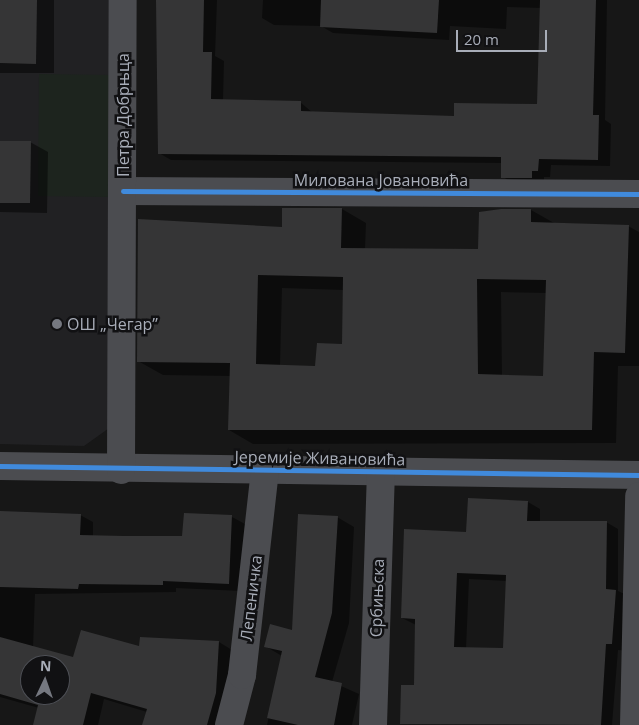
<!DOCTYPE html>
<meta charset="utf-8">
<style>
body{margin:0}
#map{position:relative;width:639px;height:725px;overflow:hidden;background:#171717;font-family:"Open Sans",sans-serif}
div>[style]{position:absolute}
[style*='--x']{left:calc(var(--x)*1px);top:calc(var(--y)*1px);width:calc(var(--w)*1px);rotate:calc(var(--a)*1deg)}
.built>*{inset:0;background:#212123}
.green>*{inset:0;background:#1d241e}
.shadow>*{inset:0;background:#0007}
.building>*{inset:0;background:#353536}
.street>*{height:28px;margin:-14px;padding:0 14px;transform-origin:14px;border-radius:14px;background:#4b4c50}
.cycleway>*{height:5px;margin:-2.5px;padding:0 2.5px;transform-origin:2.5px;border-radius:2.5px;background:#408adc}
.dots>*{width:14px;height:14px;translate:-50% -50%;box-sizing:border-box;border:2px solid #111113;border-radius:50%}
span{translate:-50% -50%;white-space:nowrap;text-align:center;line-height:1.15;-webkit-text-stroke:5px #111113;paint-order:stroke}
.street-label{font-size:16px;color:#a8adb8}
.poi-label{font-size:16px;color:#a8adb8}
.left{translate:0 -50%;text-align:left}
.north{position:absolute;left:20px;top:655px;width:50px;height:50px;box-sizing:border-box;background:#111113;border:1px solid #4d4f55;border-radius:50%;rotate:3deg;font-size:14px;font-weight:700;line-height:20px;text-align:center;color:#a8adb8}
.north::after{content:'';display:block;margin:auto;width:18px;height:22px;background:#757880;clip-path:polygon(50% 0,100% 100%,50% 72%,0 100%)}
.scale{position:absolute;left:456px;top:30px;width:91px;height:22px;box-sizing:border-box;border:2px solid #a8adb8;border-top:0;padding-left:6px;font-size:15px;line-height:18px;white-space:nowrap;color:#a8adb8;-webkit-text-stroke:4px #111113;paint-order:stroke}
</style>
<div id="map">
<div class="built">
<div style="clip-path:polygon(0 0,116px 0,112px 426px,84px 446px,0 444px)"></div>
</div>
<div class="green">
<div style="clip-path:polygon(39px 74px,109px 75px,108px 197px,38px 196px)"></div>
</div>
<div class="shadow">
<div style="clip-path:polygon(0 0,54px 0,54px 73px,0 73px)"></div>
<div style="clip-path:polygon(158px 0,217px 0,215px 56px,224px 61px,223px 100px,300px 102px,313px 113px,455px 117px,538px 105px,541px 8px,507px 7px,506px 29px,450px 26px,449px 40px,333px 33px,321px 26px,274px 25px,262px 18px,263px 0,607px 0,605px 120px,611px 124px,610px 166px,551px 165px,550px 177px,544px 177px,544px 184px,515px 184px,503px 177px,502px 163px,171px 160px,159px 153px)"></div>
<div style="clip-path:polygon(0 142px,30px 142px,48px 152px,47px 213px,0 212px)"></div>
<div style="clip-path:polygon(evenodd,342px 209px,366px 223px,365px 249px,479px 250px,531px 210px,554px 223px,628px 226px,639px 232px,639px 366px,618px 366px,616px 443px,253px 444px,229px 430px,231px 376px,163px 375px,138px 361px,283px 228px,342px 209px,282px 288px,344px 290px,343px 346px,317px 368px,280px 366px,282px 288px,342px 209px,501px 292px,547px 293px,545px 377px,502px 376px,501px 292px)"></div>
<div style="clip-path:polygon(evenodd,469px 499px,528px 502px,540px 509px,540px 522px,606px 522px,618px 529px,618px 591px,633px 598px,632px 651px,618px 650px,612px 725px,402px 724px,416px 686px,416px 625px,402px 618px,468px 533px,469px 499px,469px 579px,507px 581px,504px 649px,466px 649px,469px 579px)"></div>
<div style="clip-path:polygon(evenodd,0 512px,80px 515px,93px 522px,93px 536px,183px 538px,185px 514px,232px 517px,245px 524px,241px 591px,176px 588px,176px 592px,35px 594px,33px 648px,74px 659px,141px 648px,219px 642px,232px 650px,228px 725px,143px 725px,147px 712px,104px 699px,98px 725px,34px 725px,39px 708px,0 697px,0 512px,30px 665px,60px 665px,60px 695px,30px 695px,30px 665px)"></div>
<div style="clip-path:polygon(337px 517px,354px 527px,349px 623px,332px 682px,359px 694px,352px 725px,267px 725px,282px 656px,265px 646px,293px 632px)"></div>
</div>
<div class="building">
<div style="clip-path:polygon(0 0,37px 0,36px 64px,0 63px)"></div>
<div style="clip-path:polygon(156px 0,204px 0,203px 52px,212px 52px,211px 99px,301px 101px,301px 111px,454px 116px,454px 103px,537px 104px,540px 0,596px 0,593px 115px,599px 115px,598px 160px,539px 159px,538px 171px,532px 171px,532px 178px,501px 178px,501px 157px,158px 154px)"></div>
<div style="clip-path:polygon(321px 0,439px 0,437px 33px,320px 27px)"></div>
<div style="clip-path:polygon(0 141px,31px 141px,30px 203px,0 203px)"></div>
<div style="clip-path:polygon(evenodd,282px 208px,342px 208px,341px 248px,478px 249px,479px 212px,501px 209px,531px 209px,531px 222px,629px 225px,625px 353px,594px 352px,592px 430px,228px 430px,230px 363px,137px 362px,138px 219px,282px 227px,282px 208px,258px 275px,343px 277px,342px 344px,317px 343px,315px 366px,256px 364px,258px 275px,282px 208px,477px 279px,546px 280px,543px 376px,478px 374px,477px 279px)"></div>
<div style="clip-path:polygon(evenodd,468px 498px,528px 501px,527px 521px,607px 521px,606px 589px,616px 590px,612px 644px,606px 644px,601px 725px,400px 724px,401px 685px,414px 685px,415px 619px,401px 618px,404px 529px,466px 532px,468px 498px,457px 573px,506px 575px,503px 648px,454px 647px,457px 573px)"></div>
<div style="clip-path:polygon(0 511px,81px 514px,80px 535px,124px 536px,182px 536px,184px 513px,232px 515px,229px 584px,163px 581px,163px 585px,79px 584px,78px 589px,0 587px)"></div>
<div style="clip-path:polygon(298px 514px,338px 516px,332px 613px,315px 677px,342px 683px,334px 725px,298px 725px,267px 718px,282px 651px,264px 647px,270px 624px,292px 630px)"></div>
<div style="clip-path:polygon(evenodd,81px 630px,139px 646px,140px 637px,219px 641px,216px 693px,207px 725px,142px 725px,147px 709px,91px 693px,83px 725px,33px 725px,38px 705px,0 694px,0 637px,73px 657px,81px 630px,30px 665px,60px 665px,60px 695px,30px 695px,30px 665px)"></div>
</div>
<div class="street">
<div style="--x:123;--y:191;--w:516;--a:0.33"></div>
<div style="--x:0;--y:466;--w:639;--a:0.81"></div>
<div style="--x:121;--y:470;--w:470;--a:-89.8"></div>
<div style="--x:229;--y:725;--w:52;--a:-75.4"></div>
<div style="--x:242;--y:675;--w:206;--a:-83.6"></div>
<div style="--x:373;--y:725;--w:254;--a:-88.2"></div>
<div style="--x:634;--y:725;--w:229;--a:-88.7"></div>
</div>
<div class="cycleway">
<div style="--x:123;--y:191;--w:516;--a:0.33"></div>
<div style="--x:0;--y:466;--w:639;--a:0.81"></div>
</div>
<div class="dots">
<div style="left:57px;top:324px;background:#757880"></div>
</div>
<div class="street-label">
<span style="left:123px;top:115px;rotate:-90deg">Петра Добрњца</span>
<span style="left:381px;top:180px">Милована Јовановића</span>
<span style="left:320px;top:458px;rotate:1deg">Јеремије Живановића</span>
<span style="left:251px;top:598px;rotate:-83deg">Лепеничка</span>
<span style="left:377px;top:598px;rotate:-88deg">Србињска</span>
</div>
<div class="poi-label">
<span class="left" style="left:67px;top:324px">ОШ „Чегар”</span>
</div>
<div class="north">N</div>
<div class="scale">20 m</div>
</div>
